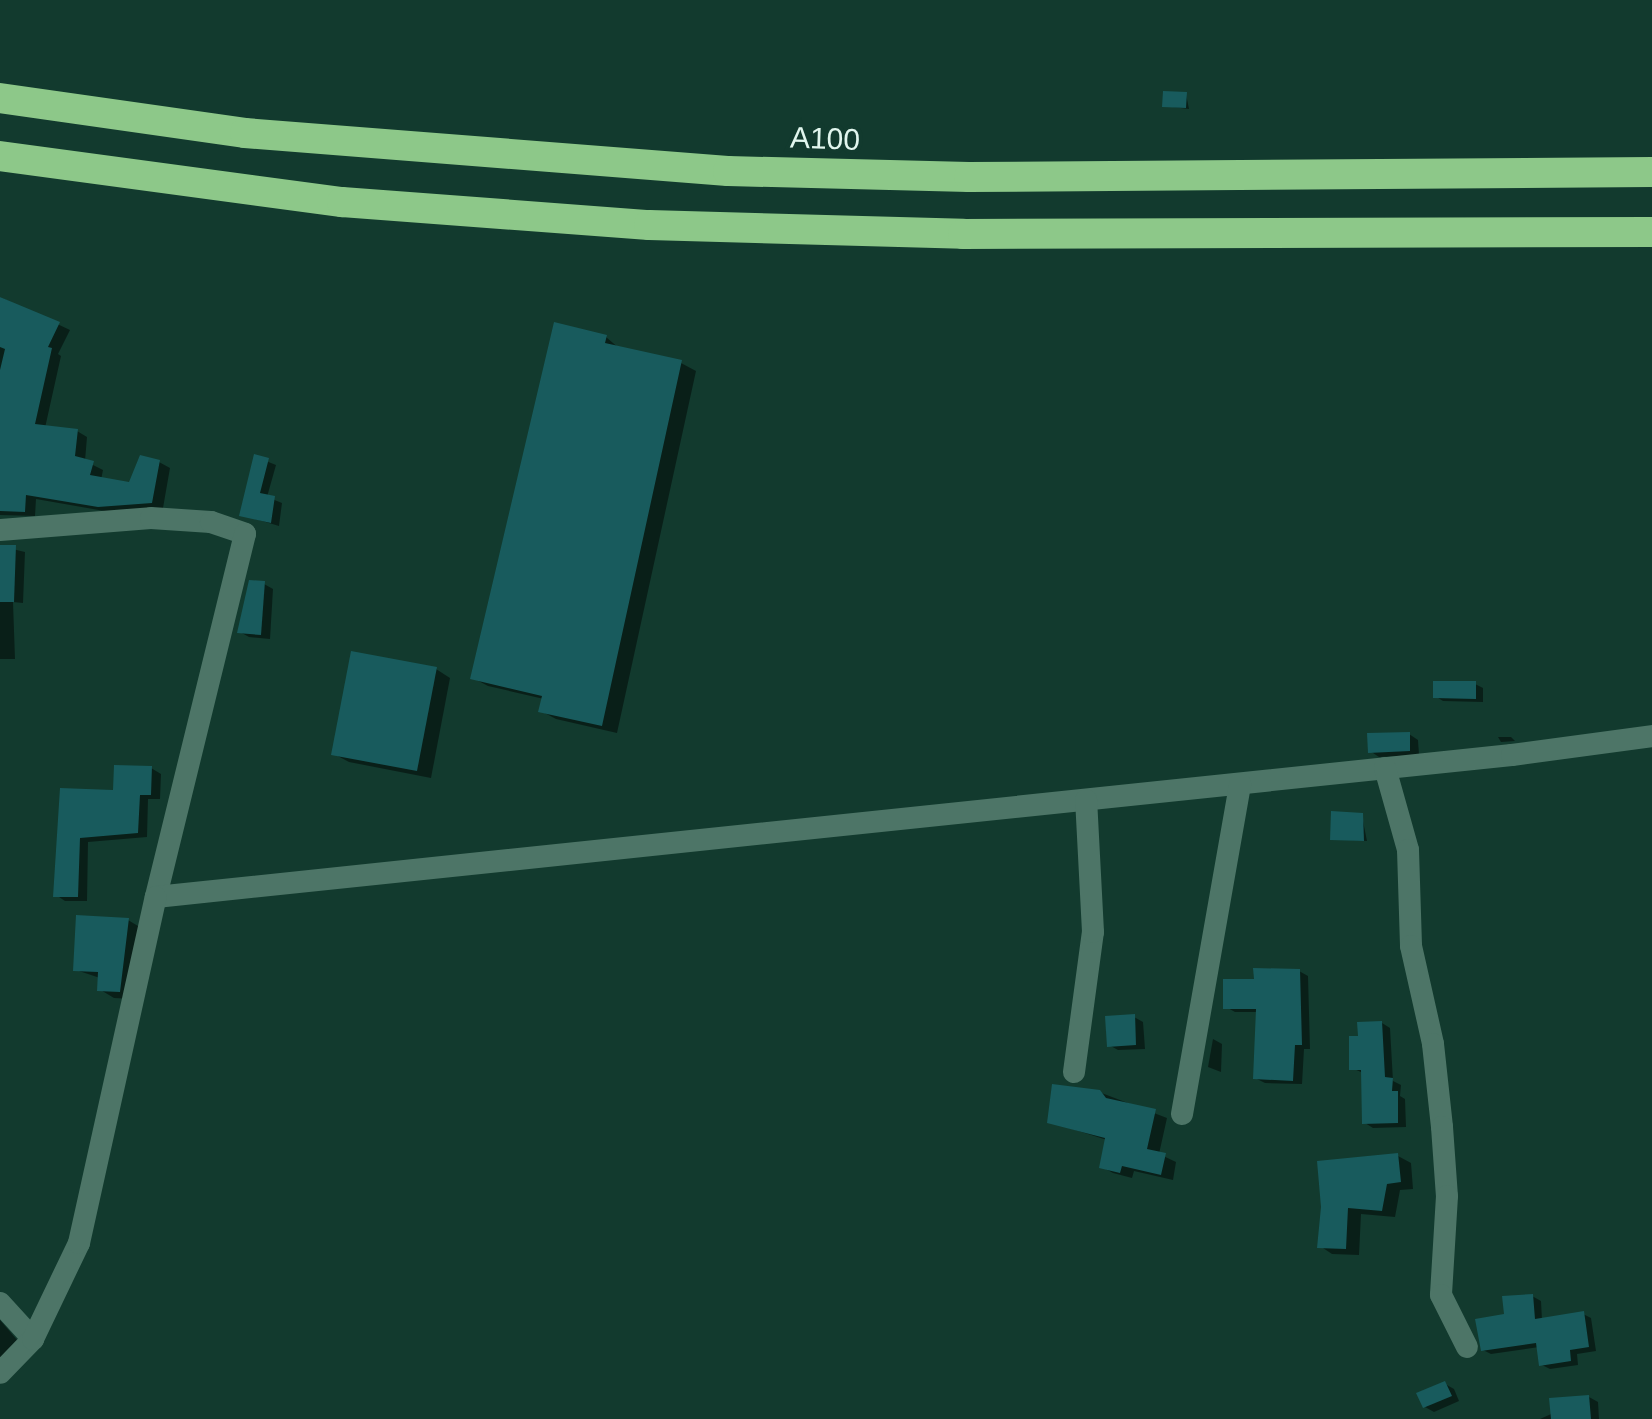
<!DOCTYPE html>
<style>
body{margin:0}
#map{position:relative;width:1652px;height:1419px;overflow:hidden;background:#123a2e;font-family:Arial,sans-serif}
div>[style]{position:absolute}
[style*='--x']{left:calc(var(--x)*1px);top:calc(var(--y)*1px);width:calc(var(--w)*1px);rotate:calc(var(--a)*1deg)}
.shadow>*{inset:0;background:#0007}
.building>*{inset:0;background:#185b5d}
.minor>*{height:22px;margin:-11px;padding:0 11px;transform-origin:11px;border-radius:11px;background:#4d7567}
.highway>*{height:30px;margin:-15px;padding:0 15px;transform-origin:15px;border-radius:15px;background:#8dc889}
span{translate:-50% -50%;white-space:nowrap;text-align:center;line-height:1.15;-webkit-text-stroke:8px #123a2e;paint-order:stroke}
.street-label{font-size:30px;color:#e1f6ee}
</style>
<div id="map">
<div class="shadow">
<div style="clip-path:polygon(1186px 94px,1189px 109px,1164px 106px)"></div>
<div style="clip-path:polygon(0 297px,70px 330px,58px 354px,61px 356px,45px 428px,77px 431px,87px 437px,85px 461px,103px 470px,101px 480px,130px 485px,159px 462px,170px 468px,163px 508px,110px 512px,36px 499px,35px 516px,0 515px)"></div>
<div style="clip-path:polygon(606px 337px,620px 349px,681px 363px,696px 371px,617px 733px,556px 719px,541px 711px,544px 699px,488px 686px,473px 678px)"></div>
<div style="clip-path:polygon(256px 457px,276px 465px,267px 497px,282px 503px,279px 526px,242px 515px)"></div>
<div style="clip-path:polygon(0 546px,25px 552px,23px 603px,13px 602px,15px 659px,0 659px)"></div>
<div style="clip-path:polygon(264px 584px,273px 589px,270px 639px,249px 637px,240px 632px)"></div>
<div style="clip-path:polygon(436px 669px,450px 678px,431px 778px,349px 762px,334px 754px)"></div>
<div style="clip-path:polygon(1475px 684px,1483px 688px,1483px 702px,1443px 701px,1435px 696px)"></div>
<div style="clip-path:polygon(1409px 734px,1418px 740px,1419px 755px,1379px 757px,1370px 751px)"></div>
<div style="clip-path:polygon(1498px 737px,1511px 737px,1515px 741px,1501px 742px)"></div>
<div style="clip-path:polygon(151px 768px,161px 774px,160px 799px,148px 799px,147px 837px,88px 842px,87px 901px,65px 901px,56px 895px,62px 790px,115px 792px)"></div>
<div style="clip-path:polygon(1362px 816px,1367px 841px,1332px 839px)"></div>
<div style="clip-path:polygon(128px 920px,143px 929px,134px 999px,114px 998px,99px 989px,100px 978px,76px 970px)"></div>
<div style="clip-path:polygon(1299px 971px,1308px 976px,1310px 1049px,1304px 1049px,1302px 1084px,1265px 1083px,1255px 1078px,1259px 1012px,1235px 1012px,1226px 1007px,1256px 982px)"></div>
<div style="clip-path:polygon(1134px 1017px,1143px 1022px,1145px 1049px,1118px 1050px,1109px 1045px)"></div>
<div style="clip-path:polygon(1382px 1023px,1390px 1028px,1393px 1081px,1401px 1085px,1400px 1096px,1405px 1099px,1406px 1127px,1373px 1128px,1365px 1123px,1363px 1073px,1352px 1068px,1360px 1038px)"></div>
<div style="clip-path:polygon(1213px 1039px,1222px 1044px,1221px 1072px,1208px 1067px)"></div>
<div style="clip-path:polygon(1099px 1092px,1167px 1118px,1159px 1154px,1176px 1162px,1173px 1180px,1134px 1171px,1132px 1178px,1113px 1173px,1102px 1167px,1107px 1140px,1050px 1122px)"></div>
<div style="clip-path:polygon(1398px 1156px,1411px 1163px,1413px 1189px,1400px 1190px,1395px 1217px,1361px 1214px,1359px 1255px,1332px 1254px,1320px 1246px,1324px 1207px)"></div>
<div style="clip-path:polygon(1532px 1296px,1541px 1301px,1542px 1320px,1583px 1314px,1591px 1318px,1596px 1351px,1577px 1354px,1578px 1365px,1550px 1369px,1542px 1365px,1539px 1347px,1491px 1354px,1483px 1350px,1507px 1316px)"></div>
<div style="clip-path:polygon(0 1320px,23px 1347px,0 1370px)"></div>
<div style="clip-path:polygon(1445px 1384px,1454px 1389px,1459px 1401px,1434px 1412px,1425px 1407px)"></div>
<div style="clip-path:polygon(1589px 1397px,1598px 1402px,1599px 1419px,1540px 1419px)"></div>
</div>
<div class="building">
<div style="clip-path:polygon(1163px 91px,1187px 92px,1186px 108px,1162px 107px)"></div>
<div style="clip-path:polygon(0 297px,60px 322px,48px 347px,52px 348px,35px 424px,78px 429px,75px 456px,94px 461px,90px 475px,129px 482px,140px 455px,160px 460px,152px 503px,98px 507px,26px 495px,25px 512px,0 511px,0 370px,5px 349px,0 347px)"></div>
<div style="clip-path:polygon(554px 322px,607px 335px,605px 343px,682px 360px,602px 726px,538px 712px,542px 696px,470px 679px)"></div>
<div style="clip-path:polygon(254px 454px,269px 458px,260px 493px,275px 496px,271px 523px,239px 516px)"></div>
<div style="clip-path:polygon(0 545px,16px 545px,14px 602px,0 602px)"></div>
<div style="clip-path:polygon(249px 580px,265px 581px,261px 635px,237px 633px)"></div>
<div style="clip-path:polygon(351px 651px,437px 667px,417px 771px,331px 755px)"></div>
<div style="clip-path:polygon(1433px 681px,1476px 681px,1476px 699px,1433px 698px)"></div>
<div style="clip-path:polygon(1410px 732px,1410px 751px,1368px 753px,1367px 733px)"></div>
<div style="clip-path:polygon(114px 765px,152px 766px,151px 795px,140px 795px,138px 833px,80px 838px,78px 897px,53px 897px,60px 788px,113px 790px)"></div>
<div style="clip-path:polygon(1331px 811px,1363px 813px,1364px 841px,1330px 840px)"></div>
<div style="clip-path:polygon(76px 915px,129px 918px,120px 992px,97px 991px,98px 972px,73px 971px)"></div>
<div style="clip-path:polygon(1253px 968px,1300px 969px,1302px 1045px,1295px 1045px,1293px 1081px,1253px 1079px,1256px 1009px,1223px 1009px,1223px 979px,1254px 979px)"></div>
<div style="clip-path:polygon(1135px 1014px,1136px 1045px,1107px 1047px,1105px 1016px)"></div>
<div style="clip-path:polygon(1382px 1021px,1385px 1077px,1393px 1078px,1392px 1091px,1398px 1091px,1398px 1123px,1362px 1124px,1361px 1070px,1349px 1070px,1349px 1036px,1358px 1036px,1357px 1022px)"></div>
<div style="clip-path:polygon(1052px 1084px,1100px 1090px,1106px 1098px,1156px 1109px,1147px 1149px,1166px 1153px,1161px 1175px,1122px 1166px,1120px 1173px,1099px 1168px,1105px 1138px,1047px 1123px)"></div>
<div style="clip-path:polygon(1398px 1153px,1401px 1182px,1387px 1184px,1382px 1211px,1348px 1208px,1346px 1249px,1317px 1248px,1321px 1207px,1317px 1161px)"></div>
<div style="clip-path:polygon(1533px 1294px,1535px 1319px,1584px 1311px,1589px 1347px,1570px 1350px,1571px 1361px,1539px 1366px,1536px 1343px,1481px 1351px,1475px 1319px,1504px 1314px,1502px 1296px)"></div>
<div style="clip-path:polygon(1445px 1381px,1452px 1396px,1423px 1408px,1416px 1393px)"></div>
<div style="clip-path:polygon(1589px 1395px,1591px 1419px,1551px 1419px,1549px 1398px)"></div>
</div>
<div class="minor">
<div style="--x:0;--y:530;--w:151;--a:-4.5"></div>
<div style="--x:151;--y:518;--w:60;--a:3.8"></div>
<div style="--x:211;--y:522;--w:36;--a:19"></div>
<div style="--x:245;--y:534;--w:374;--a:103.8"></div>
<div style="--x:156;--y:897;--w:1363;--a:-5.98"></div>
<div style="--x:1512;--y:755;--w:141;--a:-7.7"></div>
<div style="--x:1385;--y:768;--w:85;--a:74.3"></div>
<div style="--x:1408;--y:850;--w:96;--a:88.2"></div>
<div style="--x:1411;--y:946;--w:100;--a:77.3"></div>
<div style="--x:1433;--y:1044;--w:83;--a:83.8"></div>
<div style="--x:1442;--y:1127;--w:69;--a:85.9"></div>
<div style="--x:1447;--y:1196;--w:99;--a:93.5"></div>
<div style="--x:1441;--y:1295;--w:58;--a:63.4"></div>
<div style="--x:1074;--y:1072;--w:141;--a:-82.3"></div>
<div style="--x:1093;--y:932;--w:132;--a:-93"></div>
<div style="--x:1182;--y:1114;--w:335;--a:-80"></div>
<div style="--x:0;--y:1303;--w:49;--a:47.5"></div>
<div style="--x:33;--y:1339;--w:47;--a:134.1"></div>
<div style="--x:33;--y:1339;--w:106;--a:-64.4"></div>
<div style="--x:79;--y:1243;--w:354;--a:-77.5"></div>
</div>
<div class="highway">
<div style="--x:0;--y:98;--w:247;--a:8.1"></div>
<div style="--x:245;--y:133;--w:484;--a:4.5"></div>
<div style="--x:728;--y:171;--w:241;--a:1.4"></div>
<div style="--x:969;--y:177;--w:683;--a:-0.42"></div>
<div style="--x:0;--y:156;--w:345;--a:7.7"></div>
<div style="--x:342;--y:202;--w:308;--a:4.3"></div>
<div style="--x:649;--y:225;--w:314;--a:1.6"></div>
<div style="--x:963;--y:234;--w:689;--a:-0.17"></div>
</div>
<div class="street-label">
<span style="left:825px;top:139px;rotate:2deg">A100</span>
</div>
</div>
